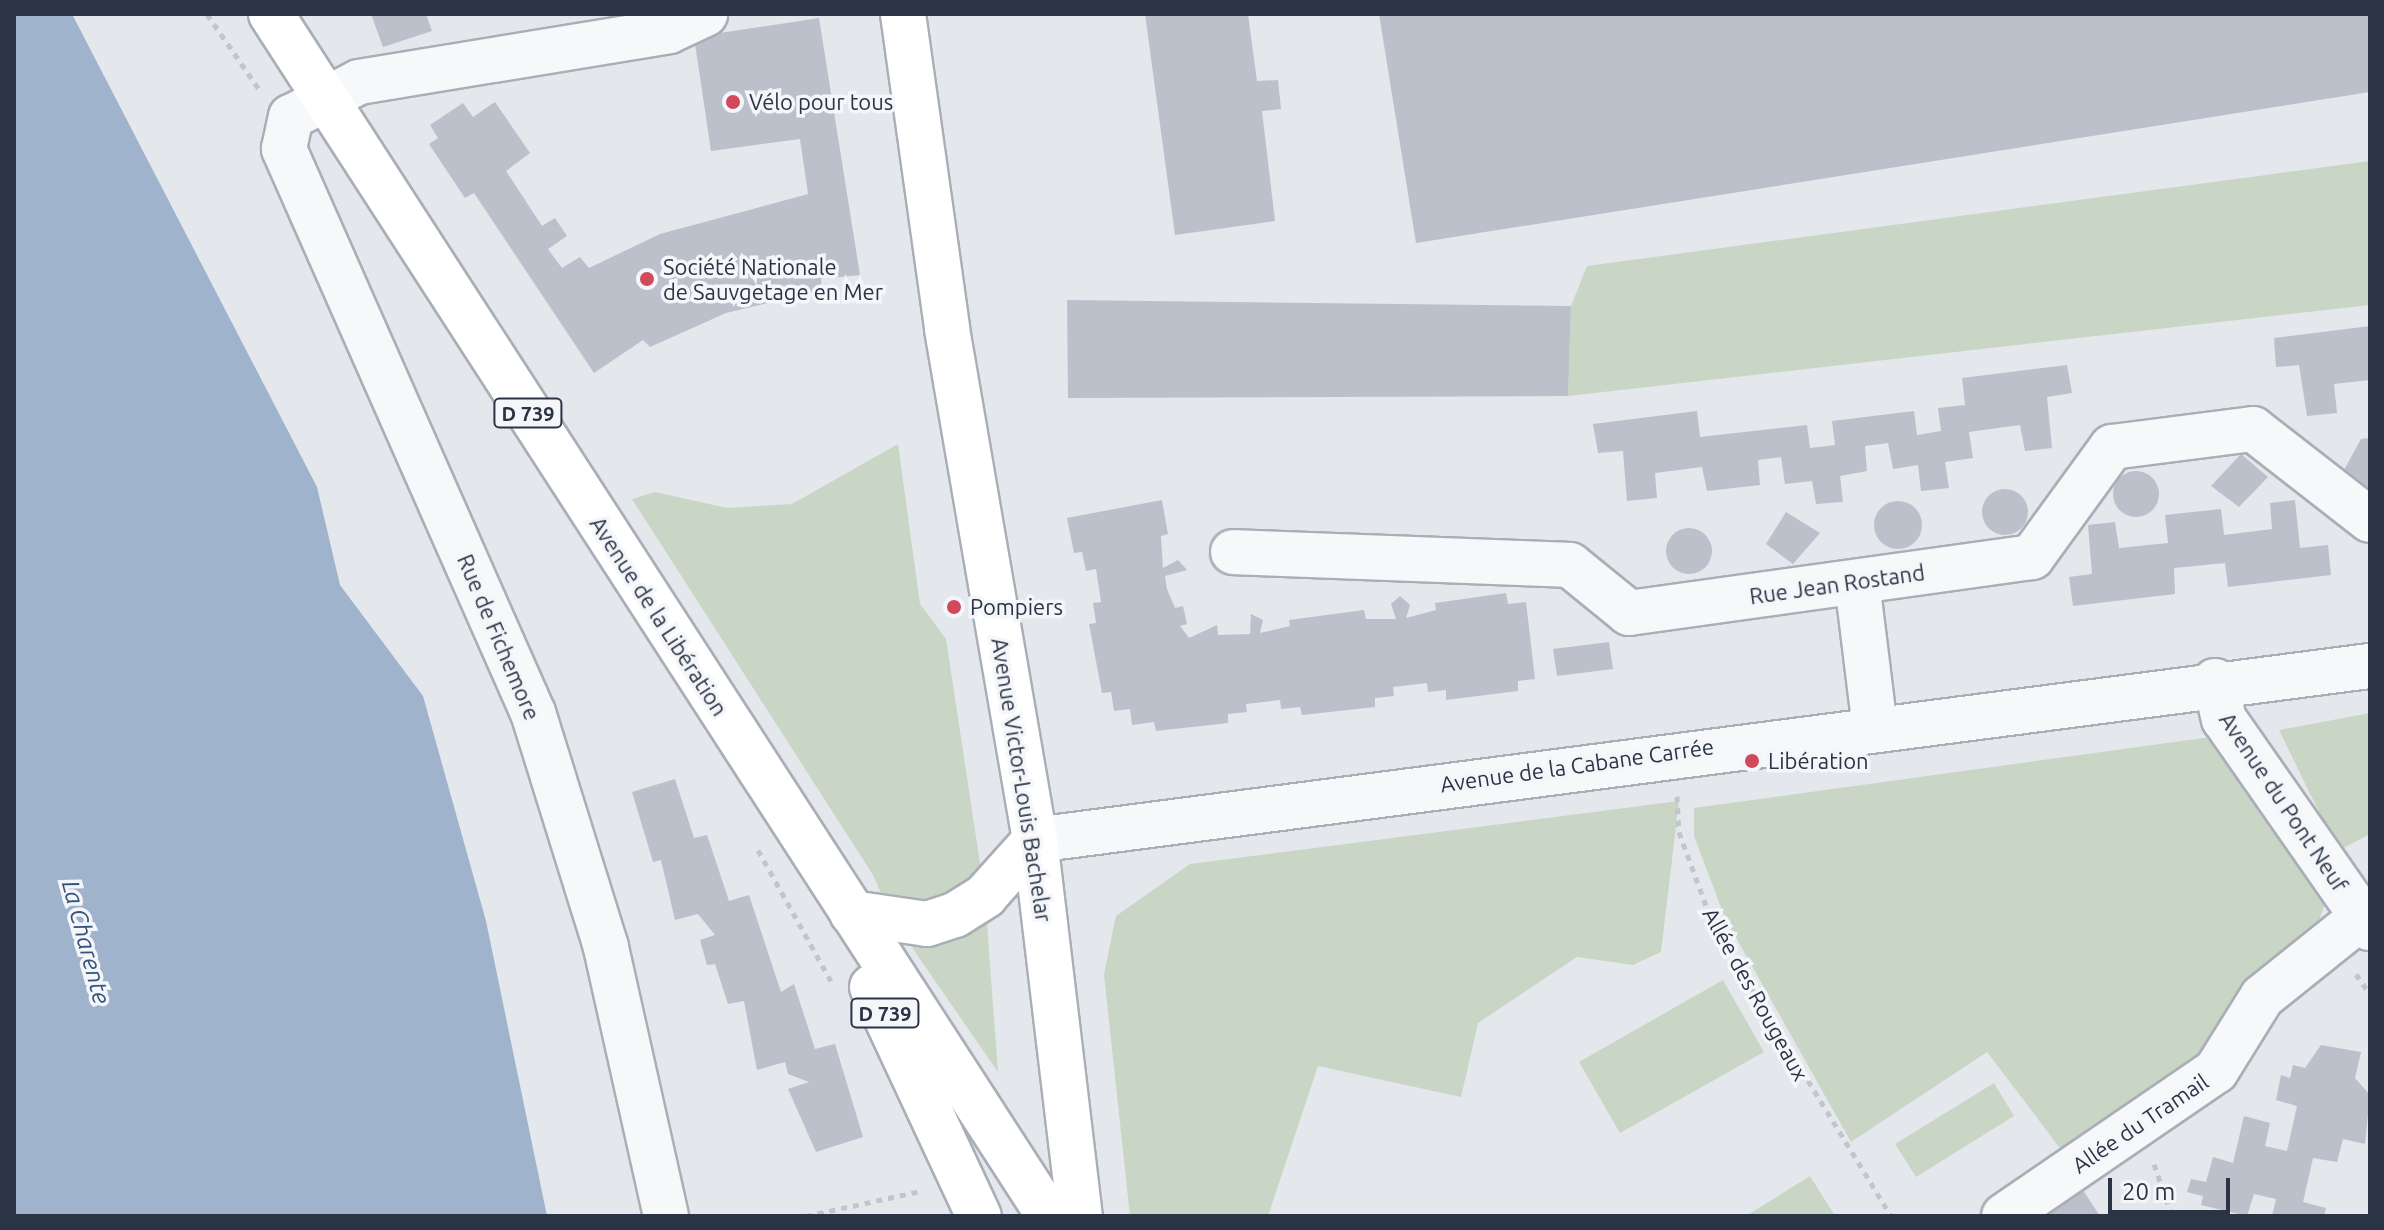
<!DOCTYPE html>
<meta charset="utf-8">
<style>
body{margin:0}
#map{position:relative;width:2384px;height:1230px;overflow:hidden;background:#e4e7ec;font-family:Ubuntu,sans-serif}
div>[style]{position:absolute}
[style*='--x']{left:calc(var(--x)*1px);top:calc(var(--y)*1px);width:calc(var(--w)*1px);rotate:calc(var(--a)*1deg)}
.green>*{inset:0;background:#c9d6c5}
.water>*{inset:0;background:#9fb4cc}
.building>*{inset:0;background:#bbc0ca}
.round{border-radius:50%}
.path>*{height:5px;margin-top:-2.5px;transform-origin:0;background:repeating-linear-gradient(90deg,#c2c5cb 0 6px,transparent 0 12px)}
.roads{filter:drop-shadow(2px 0 #a9aeb7) drop-shadow(-2px 0 #a9aeb7) drop-shadow(0 2px #a9aeb7) drop-shadow(0 -2px #a9aeb7)}
.minor>*{height:44px;margin:-22px;padding:0 22px;transform-origin:22px;border-radius:22px;background:#f7f8fa}
.major>*{height:44px;margin:-22px;padding:0 22px;transform-origin:22px;border-radius:22px;background:#fff}
.dots>*{width:22px;height:22px;translate:-50% -50%;box-sizing:border-box;border:4px solid #f4f6f9;border-radius:50%}
span{translate:-50% -50%;white-space:nowrap;text-align:center;line-height:1.15;-webkit-text-stroke:7px #f4f6f9;paint-order:stroke}
.shield-label span{padding:2px 6px;background:#f4f6f9;border:2px solid;border-radius:6px;-webkit-text-stroke-width:0}
.shield-label{font-size:20px;color:#2b3445;font-weight:700}
.poi-label{font-size:22px;color:#2b3445}
.left{translate:0 -50%;text-align:left}
.street-label{font-size:22px;color:#2b3445}
.water-label{font-size:24px;color:#34527a;font-style:italic}
.frame{position:absolute;inset:0;border:16px solid #2b3445;pointer-events:none}
.scale{position:absolute;left:2108px;top:1178px;width:122px;height:36px;box-sizing:border-box;border:4px solid #2b3445;border-top:0;padding-left:10px;font-size:24px;line-height:28px;white-space:nowrap;color:#2b3445;-webkit-text-stroke:6px #f4f6f9;paint-order:stroke}
</style>
<div id="map">
<div class="green">
<div style="clip-path:polygon(2370px 161px,2370px 305px,1568px 396px,1571px 306px,1587px 266px)"></div>
<div style="clip-path:polygon(898px 444px,920px 604px,946px 639px,985px 896px,998px 1072px,893px 920px,873px 875px,632px 499px,655px 492px,727px 508px,792px 504px)"></div>
<div style="clip-path:polygon(2370px 713px,2370px 834px,2338px 851px,2279px 730px)"></div>
<div style="clip-path:polygon(2211px 737px,2326px 901px,2316px 929px,2206px 1060px,2063px 1152px,1987px 1052px,1851px 1142px,1725px 918px,1694px 836px,1694px 808px)"></div>
<div style="clip-path:polygon(1679px 801px,1661px 952px,1633px 965px,1577px 957px,1478px 1023px,1461px 1097px,1318px 1066px,1268px 1216px,1130px 1216px,1104px 974px,1116px 916px,1190px 864px)"></div>
<div style="clip-path:polygon(1723px 980px,1764px 1052px,1620px 1133px,1579px 1062px)"></div>
<div style="clip-path:polygon(1994px 1083px,2014px 1116px,1916px 1177px,1895px 1144px)"></div>
<div style="clip-path:polygon(1810px 1176px,1835px 1216px,1746px 1216px)"></div>
</div>
<div class="water">
<div style="clip-path:polygon(14px 14px,72px 14px,317px 487px,340px 585px,423px 696px,486px 921px,547px 1216px,14px 1216px)"></div>
</div>
<div class="building">
<div style="clip-path:polygon(371px 14px,426px 14px,432px 31px,383px 47px)"></div>
<div style="clip-path:polygon(1145px 14px,1248px 14px,1257px 81px,1278px 80px,1281px 109px,1262px 111px,1275px 221px,1175px 235px)"></div>
<div style="clip-path:polygon(1379px 14px,2370px 14px,2370px 92px,1416px 243px)"></div>
<div style="clip-path:polygon(819px 18px,860px 275px,821px 279px,822px 290px,726px 313px,650px 347px,643px 340px,594px 373px,474px 193px,465px 198px,429px 144px,438px 138px,430px 125px,463px 103px,473px 117px,495px 102px,530px 153px,506px 171px,542px 226px,555px 218px,567px 236px,548px 249px,562px 268px,580px 257px,589px 268px,660px 234px,808px 194px,800px 139px,711px 151px,694px 37px)"></div>
<div style="clip-path:polygon(1067px 300px,1571px 306px,1568px 396px,1068px 398px)"></div>
<div style="clip-path:polygon(2370px 326px,2370px 380px,2334px 384px,2337px 413px,2307px 416px,2299px 365px,2276px 367px,2274px 338px)"></div>
<div style="clip-path:polygon(2067px 365px,2072px 393px,2047px 397px,2052px 448px,2025px 451px,2020px 425px,1969px 432px,1973px 458px,1945px 462px,1949px 488px,1921px 491px,1918px 465px,1893px 469px,1888px 443px,1865px 446px,1867px 471px,1840px 476px,1843px 502px,1816px 504px,1812px 481px,1785px 484px,1781px 457px,1758px 460px,1760px 485px,1707px 491px,1702px 467px,1655px 473px,1657px 498px,1627px 501px,1623px 451px,1598px 453px,1593px 424px,1697px 411px,1700px 437px,1807px 425px,1810px 448px,1835px 445px,1832px 421px,1914px 411px,1917px 435px,1941px 431px,1938px 408px,1965px 405px,1962px 378px)"></div>
<div style="clip-path:polygon(2370px 438px,2370px 490px,2344px 470px,2361px 439px)"></div>
<div style="clip-path:polygon(2241px 454px,2268px 477px,2239px 507px,2211px 486px)"></div>
<div class="round" style="left:2113px;top:471px;width:46px;height:46px"></div>
<div class="round" style="left:1982px;top:489px;width:46px;height:46px"></div>
<div style="clip-path:polygon(1162px 500px,1168px 534px,1161px 536px,1163px 568px,1178px 560px,1187px 570px,1165px 576px,1167px 589px,1175px 608px,1183px 606px,1187px 624px,1180px 626px,1189px 638px,1217px 625px,1218px 635px,1250px 634px,1251px 614px,1263px 620px,1260px 633px,1290px 626px,1289px 620px,1364px 610px,1366px 619px,1396px 619px,1391px 604px,1400px 596px,1410px 605px,1406px 618px,1436px 610px,1435px 603px,1506px 593px,1508px 604px,1526px 602px,1535px 679px,1518px 681px,1518px 691px,1446px 700px,1446px 690px,1428px 692px,1427px 683px,1393px 687px,1394px 696px,1375px 698px,1375px 707px,1302px 715px,1300px 707px,1281px 709px,1280px 700px,1246px 704px,1247px 712px,1228px 714px,1228px 723px,1156px 731px,1154px 722px,1132px 725px,1130px 709px,1114px 711px,1111px 692px,1102px 693px,1089px 624px,1096px 623px,1093px 603px,1101px 602px,1096px 569px,1086px 571px,1082px 552px,1074px 553px,1067px 518px)"></div>
<div style="clip-path:polygon(2295px 500px,2300px 548px,2328px 545px,2331px 575px,2228px 587px,2225px 563px,2174px 568px,2175px 594px,2073px 606px,2069px 577px,2092px 574px,2088px 525px,2115px 522px,2119px 548px,2168px 543px,2165px 515px,2221px 509px,2224px 535px,2272px 529px,2270px 503px)"></div>
<div class="round" style="left:1874px;top:501px;width:48px;height:48px"></div>
<div style="clip-path:polygon(1786px 512px,1820px 533px,1793px 564px,1766px 544px)"></div>
<div class="round" style="left:1666px;top:528px;width:46px;height:46px"></div>
<div style="clip-path:polygon(1609px 642px,1613px 669px,1557px 676px,1553px 649px)"></div>
<div style="clip-path:polygon(675px 779px,694px 838px,707px 835px,729px 901px,749px 895px,781px 992px,794px 984px,815px 1049px,835px 1044px,863px 1137px,816px 1152px,788px 1089px,809px 1082px,788px 1074px,785px 1062px,757px 1070px,744px 1001px,728px 1004px,715px 964px,707px 965px,700px 940px,715px 935px,698px 914px,675px 920px,661px 860px,653px 862px,632px 792px)"></div>
<div style="clip-path:polygon(2321px 1045px,2361px 1052px,2355px 1078px,2370px 1095px,2365px 1144px,2343px 1139px,2337px 1162px,2313px 1158px,2303px 1202px,2326px 1208px,2324px 1216px,2272px 1216px,2276px 1199px,2254px 1194px,2247px 1216px,2201px 1205px,2203px 1196px,2187px 1192px,2191px 1179px,2206px 1182px,2213px 1157px,2233px 1163px,2244px 1116px,2270px 1123px,2265px 1146px,2287px 1151px,2297px 1106px,2276px 1100px,2281px 1075px,2290px 1078px,2293px 1065px,2305px 1068px)"></div>
<div style="clip-path:polygon(2077px 1181px,2100px 1216px,2042px 1216px)"></div>
</div>
<div class="path">
<div style="--x:207;--y:14;--w:91;--a:55.3"></div>
<div style="--x:1677;--y:796;--w:36;--a:87"></div>
<div style="--x:1679;--y:832;--w:101;--a:69.8"></div>
<div style="--x:1714;--y:927;--w:339;--a:58.5"></div>
<div style="--x:758;--y:850;--w:150;--a:60.9"></div>
<div style="--x:2356;--y:974;--w:24;--a:55"></div>
<div style="--x:2154;--y:1164;--w:55;--a:70.9"></div>
<div style="--x:806;--y:1216;--w:118;--a:-12.3"></div>
</div>
<div class="roads">
<div class="minor">
<div style="--x:1233;--y:552;--w:337;--a:2.2"></div>
<div style="--x:1570;--y:565;--w:76;--a:39.1"></div>
<div style="--x:1629;--y:613;--w:407;--a:-7.9"></div>
<div style="--x:2032;--y:557;--w:136;--a:-54"></div>
<div style="--x:2112;--y:447;--w:142;--a:-7.3"></div>
<div style="--x:2253;--y:429;--w:148;--a:37.9"></div>
<div style="--x:1857;--y:582;--w:147;--a:83"></div>
<div style="--x:2215;--y:681;--w:39;--a:77"></div>
<div style="--x:2224;--y:719;--w:255;--a:55.1"></div>
<div style="--x:1035;--y:840;--w:1346;--a:-7.43"></div>
<div style="--x:666;--y:1216;--w:276;--a:-102.6"></div>
<div style="--x:606;--y:947;--w:245;--a:-107.3"></div>
<div style="--x:533;--y:713;--w:617;--a:-113.82"></div>
<div style="--x:284;--y:149;--w:33;--a:-78"></div>
<div style="--x:291;--y:117;--w:76;--a:-27.2"></div>
<div style="--x:359;--y:82;--w:314;--a:-9.3"></div>
<div style="--x:669;--y:31;--w:40;--a:-25"></div>
<div style="--x:2004;--y:1216;--w:257;--a:-34.4"></div>
<div style="--x:2216;--y:1071;--w:87;--a:-58.1"></div>
<div style="--x:2262;--y:997;--w:128;--a:-38.7"></div>
</div>
<div class="major">
<div style="--x:271;--y:14;--w:1432;--a:57.09"></div>
<div style="--x:903;--y:14;--w:318;--a:82"></div>
<div style="--x:947;--y:329;--w:519;--a:80.23"></div>
<div style="--x:1035;--y:840;--w:379;--a:83.2"></div>
<div style="--x:852;--y:913;--w:76;--a:8.3"></div>
<div style="--x:927;--y:924;--w:29;--a:-18"></div>
<div style="--x:955;--y:915;--w:36;--a:-32"></div>
<div style="--x:985;--y:896;--w:75;--a:-48.2"></div>
<div style="--x:872;--y:987;--w:253;--a:65"></div>
</div>
</div>
<div class="dots">
<div style="left:733px;top:102px;background:#d1495b"></div>
<div style="left:647px;top:279px;background:#d1495b"></div>
<div style="left:954px;top:607px;background:#d1495b"></div>
<div style="left:1752px;top:761px;background:#d1495b"></div>
</div>
<div class="shield-label">
<span style="left:528px;top:413px">D 739</span>
<span style="left:885px;top:1013px">D 739</span>
</div>
<div class="poi-label">
<span class="left" style="left:749px;top:102px">Vélo pour tous</span>
<span class="left" style="left:663px;top:279px">Société Nationale<br>de Sauvgetage en Mer</span>
<span class="left" style="left:970px;top:607px">Pompiers</span>
<span class="left" style="left:1768px;top:761px">Libération</span>
</div>
<div class="street-label">
<span style="left:1837px;top:584px;rotate:-8deg">Rue Jean Rostand</span>
<span style="left:659px;top:616px;rotate:57deg">Avenue de la Libération</span>
<span style="left:499px;top:637px;rotate:67deg">Rue de Fichemore</span>
<span style="left:1577px;top:765px;rotate:-8deg">Avenue de la Cabane Carrée</span>
<span style="left:1022px;top:780px;rotate:81deg">Avenue Victor-Louis Bachelar</span>
<span style="left:2284px;top:802px;rotate:56deg">Avenue du Pont Neuf</span>
<span style="left:1756px;top:994px;rotate:61deg">Allée des Rougeaux</span>
<span style="left:2140px;top:1123px;rotate:-34deg">Allée du Tramail</span>
</div>
<div class="water-label">
<span style="left:86px;top:942px;rotate:75deg">La Charente</span>
</div>
<div class="frame"></div>
<div class="scale">20 m</div>
</div>
